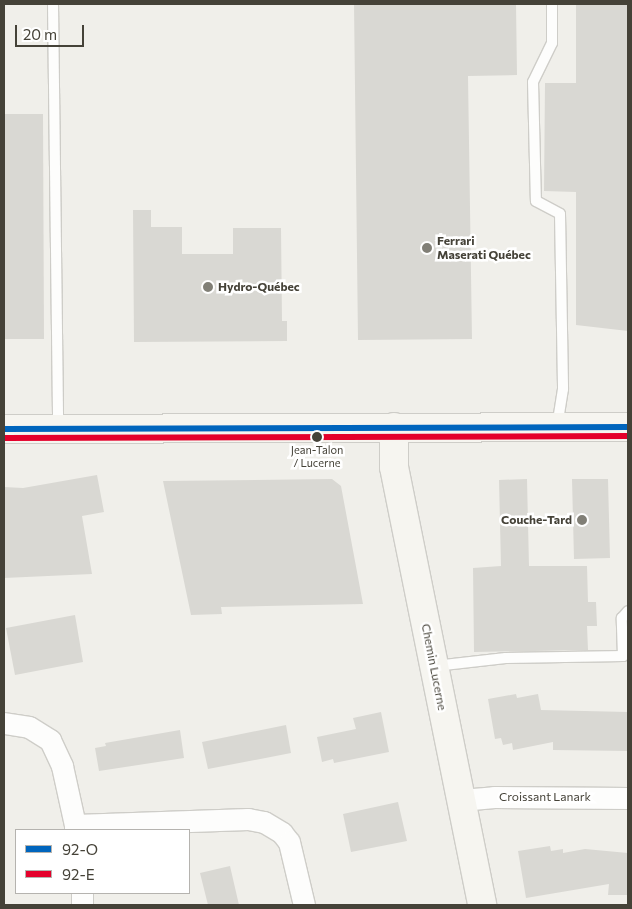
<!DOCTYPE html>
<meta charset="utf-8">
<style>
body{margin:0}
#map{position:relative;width:632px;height:909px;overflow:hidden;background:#f0efea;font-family:Commissioner,sans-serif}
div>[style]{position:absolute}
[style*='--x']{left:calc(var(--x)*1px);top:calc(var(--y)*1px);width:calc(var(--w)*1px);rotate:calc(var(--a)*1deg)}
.building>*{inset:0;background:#d9d8d3}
.roads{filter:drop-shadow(1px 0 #cecdc8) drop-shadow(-1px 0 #cecdc8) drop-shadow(0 1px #cecdc8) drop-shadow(0 -1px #cecdc8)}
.lane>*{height:10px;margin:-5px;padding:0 5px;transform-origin:5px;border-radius:5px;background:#fdfdfc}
.street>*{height:21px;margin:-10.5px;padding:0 10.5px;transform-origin:10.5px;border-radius:10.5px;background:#fdfdfc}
.secondary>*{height:28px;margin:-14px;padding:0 14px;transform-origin:14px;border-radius:14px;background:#f6f5f0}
.bus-1>*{height:6px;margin:-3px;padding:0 3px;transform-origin:3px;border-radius:3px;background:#0065bd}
.bus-2>*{height:6px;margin:-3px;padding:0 3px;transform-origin:3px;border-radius:3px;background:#e4002b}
.dots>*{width:14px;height:14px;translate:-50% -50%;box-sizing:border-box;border:2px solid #fff;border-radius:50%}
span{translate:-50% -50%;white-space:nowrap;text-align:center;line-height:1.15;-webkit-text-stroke:5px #fff;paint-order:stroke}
.bus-label{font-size:11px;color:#454238}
.poi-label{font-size:12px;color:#454238;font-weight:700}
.left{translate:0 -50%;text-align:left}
.right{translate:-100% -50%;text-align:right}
.street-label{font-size:12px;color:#454238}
.frame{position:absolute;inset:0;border:5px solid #454238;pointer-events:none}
.legend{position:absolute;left:15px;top:829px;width:175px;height:65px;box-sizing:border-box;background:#fff;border:1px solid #b5b3af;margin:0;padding:6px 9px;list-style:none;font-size:15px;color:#454238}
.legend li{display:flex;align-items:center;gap:10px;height:25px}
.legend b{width:25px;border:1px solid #b5b3af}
.scale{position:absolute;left:15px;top:25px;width:69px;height:22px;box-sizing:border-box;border:2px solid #454238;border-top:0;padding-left:6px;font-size:15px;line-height:18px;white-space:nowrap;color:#454238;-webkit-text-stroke:4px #fff;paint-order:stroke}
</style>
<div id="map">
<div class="building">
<div style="clip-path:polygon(354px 4px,516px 4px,517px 75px,468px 76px,472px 339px,358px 340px)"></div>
<div style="clip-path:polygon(576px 4px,628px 4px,628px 331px,576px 325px,576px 192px,544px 191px,545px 83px,576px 83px)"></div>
<div style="clip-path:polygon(4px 114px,43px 114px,44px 339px,4px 339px)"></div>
<div style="clip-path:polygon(133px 210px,151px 210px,151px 227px,182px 227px,182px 254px,233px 254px,233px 228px,281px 228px,282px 321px,287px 321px,287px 341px,134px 342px)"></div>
<div style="clip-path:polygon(97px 475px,104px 512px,82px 516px,92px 574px,4px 578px,4px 487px,23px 488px)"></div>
<div style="clip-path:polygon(332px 479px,341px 486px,363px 604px,221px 607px,222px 614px,191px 615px,163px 481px)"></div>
<div style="clip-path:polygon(527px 479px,529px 566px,587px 566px,588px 602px,596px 602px,597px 626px,587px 626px,588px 650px,474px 652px,473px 568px,501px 566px,499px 480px)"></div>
<div style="clip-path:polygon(572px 479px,608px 479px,610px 558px,574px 559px)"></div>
<div style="clip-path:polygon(75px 615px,83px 662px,15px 675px,6px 628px)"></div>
<div style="clip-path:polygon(516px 694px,517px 698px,538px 694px,541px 710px,628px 712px,628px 751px,553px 750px,553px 742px,513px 750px,512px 743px,503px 745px,501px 738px,495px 739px,488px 699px)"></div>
<div style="clip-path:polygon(381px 712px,389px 752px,334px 763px,333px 759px,322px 762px,317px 737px,356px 729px,353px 718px)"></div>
<div style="clip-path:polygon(286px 725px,291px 753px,208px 769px,202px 742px)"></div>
<div style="clip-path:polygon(180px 730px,184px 758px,99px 771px,95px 748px,106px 746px,105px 743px)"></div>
<div style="clip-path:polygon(398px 802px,407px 841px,351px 852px,343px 814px)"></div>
<div style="clip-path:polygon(550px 846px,551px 851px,563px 849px,563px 853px,585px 849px,628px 853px,628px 895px,608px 895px,609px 884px,526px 898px,518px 851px)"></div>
<div style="clip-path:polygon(230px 866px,239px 905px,208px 905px,200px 873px)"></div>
</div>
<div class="roads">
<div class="lane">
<div style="--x:53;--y:4;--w:424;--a:89.3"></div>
<div style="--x:552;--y:4;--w:39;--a:90"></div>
<div style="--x:552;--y:43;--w:43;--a:116"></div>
<div style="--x:533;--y:82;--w:119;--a:88.6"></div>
<div style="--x:536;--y:201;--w:27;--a:28"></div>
<div style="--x:560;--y:214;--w:175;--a:89"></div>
<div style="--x:563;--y:389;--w:37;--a:99"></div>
<div style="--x:435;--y:666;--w:71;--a:-6.4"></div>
<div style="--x:506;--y:658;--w:117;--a:-1"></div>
<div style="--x:623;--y:656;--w:38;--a:-92"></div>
<div style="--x:622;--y:618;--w:9;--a:-49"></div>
</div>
<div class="street">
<div style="--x:4;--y:723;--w:25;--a:9"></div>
<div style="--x:29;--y:727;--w:25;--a:32"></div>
<div style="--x:50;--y:740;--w:29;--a:65"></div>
<div style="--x:62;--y:766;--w:60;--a:77.6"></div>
<div style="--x:461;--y:800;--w:33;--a:-5"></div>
<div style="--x:494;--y:797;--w:134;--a:0.4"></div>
<div style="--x:75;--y:830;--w:5;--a:-90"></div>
<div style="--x:75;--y:825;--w:173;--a:-2"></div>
<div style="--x:248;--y:819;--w:16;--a:11"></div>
<div style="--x:264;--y:822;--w:21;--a:31"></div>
<div style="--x:282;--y:833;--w:11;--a:52"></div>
<div style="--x:289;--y:842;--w:65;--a:76.6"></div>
<div style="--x:82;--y:893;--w:12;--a:90"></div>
</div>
<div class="secondary">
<div style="--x:394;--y:427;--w:40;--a:90"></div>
<div style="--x:394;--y:467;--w:447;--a:78.6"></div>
<div style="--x:4;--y:429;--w:624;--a:-0.18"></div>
</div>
</div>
<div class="bus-1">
<div style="--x:4;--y:429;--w:624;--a:-0.18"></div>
</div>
<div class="bus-2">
<div style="--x:4;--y:438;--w:624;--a:-0.18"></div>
</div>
<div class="dots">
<div style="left:427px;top:248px;background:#817f76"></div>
<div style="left:208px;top:287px;background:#817f76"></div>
<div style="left:317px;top:437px;background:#454238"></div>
<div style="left:582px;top:520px;background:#817f76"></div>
</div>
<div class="bus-label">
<span style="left:317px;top:457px">Jean-Talon<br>/ Lucerne</span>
</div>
<div class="poi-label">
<span class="left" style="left:437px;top:248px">Ferrari<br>Maserati Québec</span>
<span class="left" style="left:218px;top:287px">Hydro-Québec</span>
<span class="right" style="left:572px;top:520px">Couche-Tard</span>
</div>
<div class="street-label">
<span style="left:434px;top:667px;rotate:79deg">Chemin Lucerne</span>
<span style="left:545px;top:797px">Croissant Lanark</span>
</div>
<div class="frame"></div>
<ul class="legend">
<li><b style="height:6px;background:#0065bd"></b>92-O</li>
<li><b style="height:6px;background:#e4002b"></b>92-E</li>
</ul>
<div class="scale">20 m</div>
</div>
